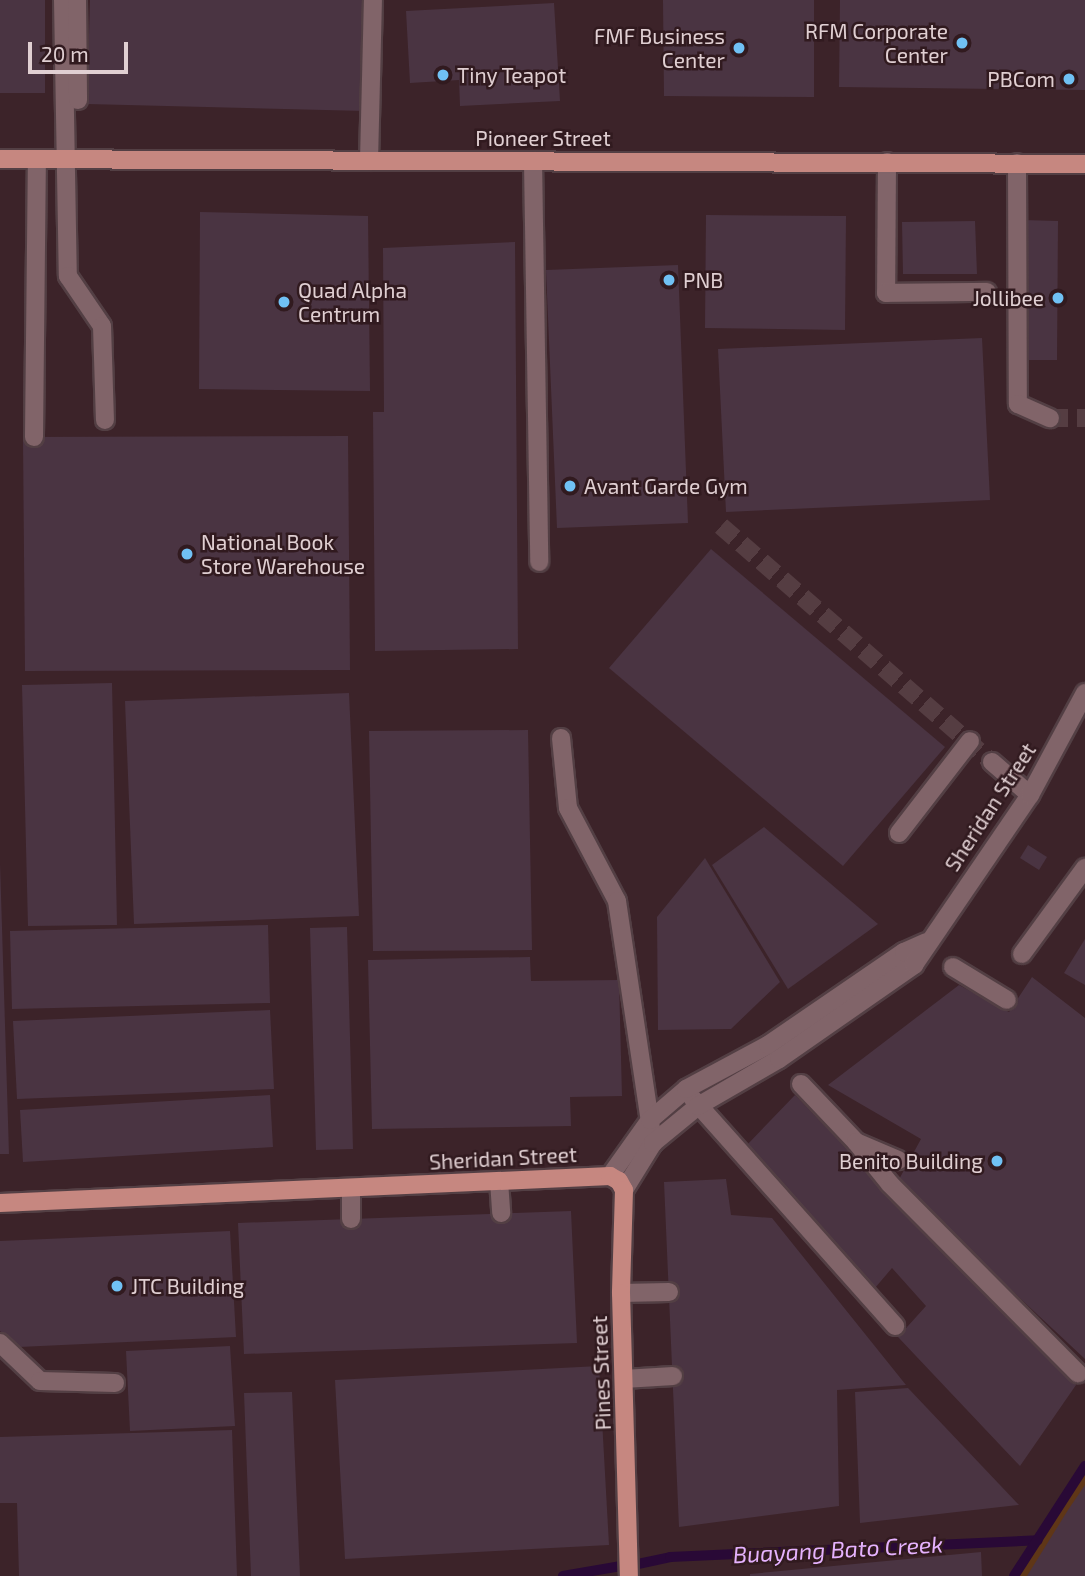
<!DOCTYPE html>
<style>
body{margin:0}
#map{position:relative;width:1085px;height:1576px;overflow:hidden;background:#3c2329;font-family:"Exo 2",sans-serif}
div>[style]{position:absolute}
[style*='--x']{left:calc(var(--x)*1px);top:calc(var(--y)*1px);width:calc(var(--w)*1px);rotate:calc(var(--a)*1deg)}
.green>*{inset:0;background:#5f3617}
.stream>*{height:10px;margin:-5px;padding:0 5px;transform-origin:5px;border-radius:5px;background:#290936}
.building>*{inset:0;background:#4a3442}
.minor-tunnel>*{height:18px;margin-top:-9px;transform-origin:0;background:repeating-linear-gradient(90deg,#553d42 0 18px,transparent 0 27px)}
.roads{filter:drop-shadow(2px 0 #533f44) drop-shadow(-2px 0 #533f44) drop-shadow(0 2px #533f44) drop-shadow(0 -2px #533f44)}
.minor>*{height:18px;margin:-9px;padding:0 9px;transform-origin:9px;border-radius:9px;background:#816469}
.major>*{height:18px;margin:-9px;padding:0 9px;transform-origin:9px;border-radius:9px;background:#c68780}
.dots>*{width:19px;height:19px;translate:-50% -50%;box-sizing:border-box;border:4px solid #311a1f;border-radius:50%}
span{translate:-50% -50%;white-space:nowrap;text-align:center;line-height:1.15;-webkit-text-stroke:5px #311a1f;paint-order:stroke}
.poi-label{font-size:21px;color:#e0cfd2}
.right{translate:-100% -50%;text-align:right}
.left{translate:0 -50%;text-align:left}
.street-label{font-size:21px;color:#e0cfd2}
.water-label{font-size:23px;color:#e5b2fe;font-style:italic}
.scale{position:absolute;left:28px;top:42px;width:100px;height:32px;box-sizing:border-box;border:4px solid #e0cfd2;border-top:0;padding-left:9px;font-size:21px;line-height:24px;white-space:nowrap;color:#e0cfd2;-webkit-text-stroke:5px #311a1f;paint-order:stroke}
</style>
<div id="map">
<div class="green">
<div style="clip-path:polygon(1085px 1472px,1085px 1576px,1019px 1576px)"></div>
</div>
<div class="stream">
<div style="--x:638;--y:1564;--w:33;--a:-12"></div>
<div style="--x:670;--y:1557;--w:368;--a:-2.6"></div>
<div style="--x:563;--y:1576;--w:59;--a:-9.8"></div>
<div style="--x:1014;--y:1576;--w:131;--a:-57.2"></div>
</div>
<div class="building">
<div style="clip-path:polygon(0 0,45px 0,45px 93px,0 93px)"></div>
<div style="clip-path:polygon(90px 0,367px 0,365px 111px,87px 104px)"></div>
<div style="clip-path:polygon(663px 0,814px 0,814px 97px,664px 96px)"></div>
<div style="clip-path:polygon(840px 0,1085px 0,1085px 90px,839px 87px)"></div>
<div style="clip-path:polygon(554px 3px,560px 101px,460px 106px,459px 80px,410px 83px,406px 11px)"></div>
<div style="clip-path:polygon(200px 212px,368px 216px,370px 391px,199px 389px)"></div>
<div style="clip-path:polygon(706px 215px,846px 216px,845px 330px,705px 328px)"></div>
<div style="clip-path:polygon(1023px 220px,1058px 221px,1057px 360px,1022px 360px)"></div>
<div style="clip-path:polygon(975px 221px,977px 274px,903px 274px,902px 222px)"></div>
<div style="clip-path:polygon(515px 242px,518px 649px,375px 651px,373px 412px,384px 412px,383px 248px)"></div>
<div style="clip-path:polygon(678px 265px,688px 523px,557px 528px,546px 270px)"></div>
<div style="clip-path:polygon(982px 338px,990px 500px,726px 512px,718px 349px)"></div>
<div style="clip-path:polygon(348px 436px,350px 670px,25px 671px,23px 437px)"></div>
<div style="clip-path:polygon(711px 549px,945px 747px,843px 866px,609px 668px)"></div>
<div style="clip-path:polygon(112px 683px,117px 925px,28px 926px,22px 685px)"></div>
<div style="clip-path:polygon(349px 693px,359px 916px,134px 924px,125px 701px)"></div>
<div style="clip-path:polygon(528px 730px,532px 950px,373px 951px,369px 731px)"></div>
<div style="clip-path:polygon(764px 827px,878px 924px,788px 989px,712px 865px)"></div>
<div style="clip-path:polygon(1028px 845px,1047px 857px,1039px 870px,1020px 858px)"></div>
<div style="clip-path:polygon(705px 858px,780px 982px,731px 1029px,658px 1030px,657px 917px)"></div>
<div style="clip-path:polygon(0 863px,9px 1154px,0 1154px)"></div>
<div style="clip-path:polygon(268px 925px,270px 1003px,12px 1009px,10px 931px)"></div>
<div style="clip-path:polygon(347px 927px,353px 1149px,316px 1150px,310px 928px)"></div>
<div style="clip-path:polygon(1085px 939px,1085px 985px,1064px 973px)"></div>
<div style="clip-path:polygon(530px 957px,531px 981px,619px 980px,622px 1096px,570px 1097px,571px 1126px,372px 1129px,368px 960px)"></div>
<div style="clip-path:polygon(1032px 977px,1085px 1018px,1085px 1359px,897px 1183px,921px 1139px,828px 1085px,959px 985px,1009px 1012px)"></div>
<div style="clip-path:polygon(270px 1010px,274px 1089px,17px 1099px,13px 1021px)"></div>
<div style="clip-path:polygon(270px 1095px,273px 1147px,23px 1162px,20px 1110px)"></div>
<div style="clip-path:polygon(795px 1095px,1076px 1385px,1020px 1466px,898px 1337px,926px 1306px,892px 1268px,875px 1288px,746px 1146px)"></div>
<div style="clip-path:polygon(726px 1179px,731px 1215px,772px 1218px,906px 1385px,837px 1390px,839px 1506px,679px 1527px,664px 1182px)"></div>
<div style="clip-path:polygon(571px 1211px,577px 1343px,244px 1354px,238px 1223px)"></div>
<div style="clip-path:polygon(230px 1231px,236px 1337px,19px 1347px,0 1331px,0 1241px)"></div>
<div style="clip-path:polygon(230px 1346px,235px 1426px,130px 1431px,126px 1351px)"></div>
<div style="clip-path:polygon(599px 1366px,609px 1545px,345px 1559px,335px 1380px)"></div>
<div style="clip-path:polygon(908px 1388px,1019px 1505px,860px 1523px,855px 1392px)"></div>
<div style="clip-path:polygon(292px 1392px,300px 1576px,251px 1576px,244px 1393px)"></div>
<div style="clip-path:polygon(232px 1430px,237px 1576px,19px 1576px,17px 1503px,0 1503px,0 1437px)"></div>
<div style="clip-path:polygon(1085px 1485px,1085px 1576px,1027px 1576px,1068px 1510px)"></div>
<div style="clip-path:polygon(981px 1552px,982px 1576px,750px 1576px,750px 1574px)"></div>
</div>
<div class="minor-tunnel">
<div style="--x:1050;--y:418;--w:35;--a:0"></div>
<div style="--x:721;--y:526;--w:359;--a:41.1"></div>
</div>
<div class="roads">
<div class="minor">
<div style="--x:63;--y:0;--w:276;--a:89"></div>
<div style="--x:68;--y:276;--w:60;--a:55.8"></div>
<div style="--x:102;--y:326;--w:94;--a:88.2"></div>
<div style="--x:77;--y:0;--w:100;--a:89.4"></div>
<div style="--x:369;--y:161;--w:161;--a:-88.6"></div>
<div style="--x:533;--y:161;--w:401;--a:89.1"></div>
<div style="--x:887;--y:162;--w:131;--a:90.4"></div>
<div style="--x:886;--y:293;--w:101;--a:-0.6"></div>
<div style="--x:1017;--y:163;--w:241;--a:89.8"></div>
<div style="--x:1018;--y:404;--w:35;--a:24"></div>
<div style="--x:34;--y:437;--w:278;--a:-89.4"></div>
<div style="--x:561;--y:738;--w:70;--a:84.3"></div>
<div style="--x:568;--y:808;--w:105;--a:62.2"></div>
<div style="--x:617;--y:901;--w:245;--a:81.5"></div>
<div style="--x:992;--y:762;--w:50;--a:41"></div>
<div style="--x:899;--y:833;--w:116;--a:-52.3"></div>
<div style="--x:1022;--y:954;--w:107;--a:-53.8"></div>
<div style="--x:953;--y:967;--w:63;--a:31.4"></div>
<div style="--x:801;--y:1084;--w:80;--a:46.5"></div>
<div style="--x:856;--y:1142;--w:46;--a:23.2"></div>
<div style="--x:693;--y:1099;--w:304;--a:48.3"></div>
<div style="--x:856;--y:1142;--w:54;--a:51"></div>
<div style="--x:890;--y:1184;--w:267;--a:45.2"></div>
<div style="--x:610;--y:1176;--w:69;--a:-54.5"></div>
<div style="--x:650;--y:1120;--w:48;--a:-40.7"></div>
<div style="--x:686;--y:1089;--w:93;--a:-28.2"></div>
<div style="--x:768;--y:1045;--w:165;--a:-34.4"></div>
<div style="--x:904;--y:952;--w:24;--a:-24"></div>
<div style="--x:499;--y:1181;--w:32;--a:86"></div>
<div style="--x:351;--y:1189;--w:30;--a:90"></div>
<div style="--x:624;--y:1190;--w:55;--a:-58.3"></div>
<div style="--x:653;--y:1143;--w:58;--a:-39.4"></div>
<div style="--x:698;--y:1106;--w:94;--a:-30.1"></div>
<div style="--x:779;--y:1059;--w:165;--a:-34.8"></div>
<div style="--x:914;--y:965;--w:206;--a:-55.7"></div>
<div style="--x:1030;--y:795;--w:116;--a:-61.7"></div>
<div style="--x:621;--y:1293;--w:48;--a:-1.2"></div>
<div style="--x:0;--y:1343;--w:55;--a:43.5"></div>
<div style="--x:40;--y:1381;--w:75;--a:1.5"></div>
<div style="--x:624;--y:1379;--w:49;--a:-3.5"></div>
</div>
<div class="major">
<div style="--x:0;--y:159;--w:1085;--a:0.26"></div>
<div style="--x:0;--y:1203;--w:611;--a:-2.53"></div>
<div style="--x:610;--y:1176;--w:10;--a:29"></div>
<div style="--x:619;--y:1181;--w:10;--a:61"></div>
<div style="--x:624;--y:1190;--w:103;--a:91.7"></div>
<div style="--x:621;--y:1293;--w:283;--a:88.4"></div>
</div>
</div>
<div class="dots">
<div style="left:962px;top:43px;background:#70c1f4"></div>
<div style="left:739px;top:48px;background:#70c1f4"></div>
<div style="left:443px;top:75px;background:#70c1f4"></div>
<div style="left:1069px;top:79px;background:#70c1f4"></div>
<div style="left:669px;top:280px;background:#70c1f4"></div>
<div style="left:1058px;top:298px;background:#70c1f4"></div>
<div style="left:284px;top:302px;background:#70c1f4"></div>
<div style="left:570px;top:486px;background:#70c1f4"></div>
<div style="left:187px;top:554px;background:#70c1f4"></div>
<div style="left:997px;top:1161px;background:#70c1f4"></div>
<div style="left:117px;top:1286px;background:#70c1f4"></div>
</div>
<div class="poi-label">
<span class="right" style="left:948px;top:43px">RFM Corporate<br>Center</span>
<span class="right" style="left:725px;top:48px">FMF Business<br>Center</span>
<span class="left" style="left:457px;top:75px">Tiny Teapot</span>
<span class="right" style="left:1055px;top:79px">PBCom</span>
<span class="left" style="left:683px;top:280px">PNB</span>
<span class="left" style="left:298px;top:302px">Quad Alpha<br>Centrum</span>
<span class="right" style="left:1044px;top:298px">Jollibee</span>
<span class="left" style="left:584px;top:486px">Avant Garde Gym</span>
<span class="left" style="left:201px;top:554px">National Book<br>Store Warehouse</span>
<span class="right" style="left:983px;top:1161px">Benito Building</span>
<span class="left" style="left:131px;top:1286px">JTC Building</span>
</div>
<div class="street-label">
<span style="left:543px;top:138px">Pioneer Street</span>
<span style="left:990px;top:807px;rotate:-57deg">Sheridan Street</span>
<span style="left:503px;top:1158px;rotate:-3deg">Sheridan Street</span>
<span style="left:601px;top:1373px;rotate:-92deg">Pines Street</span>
</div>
<div class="water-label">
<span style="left:838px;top:1549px;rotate:-3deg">Buayang Bato Creek</span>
</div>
<div class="scale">20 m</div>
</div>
